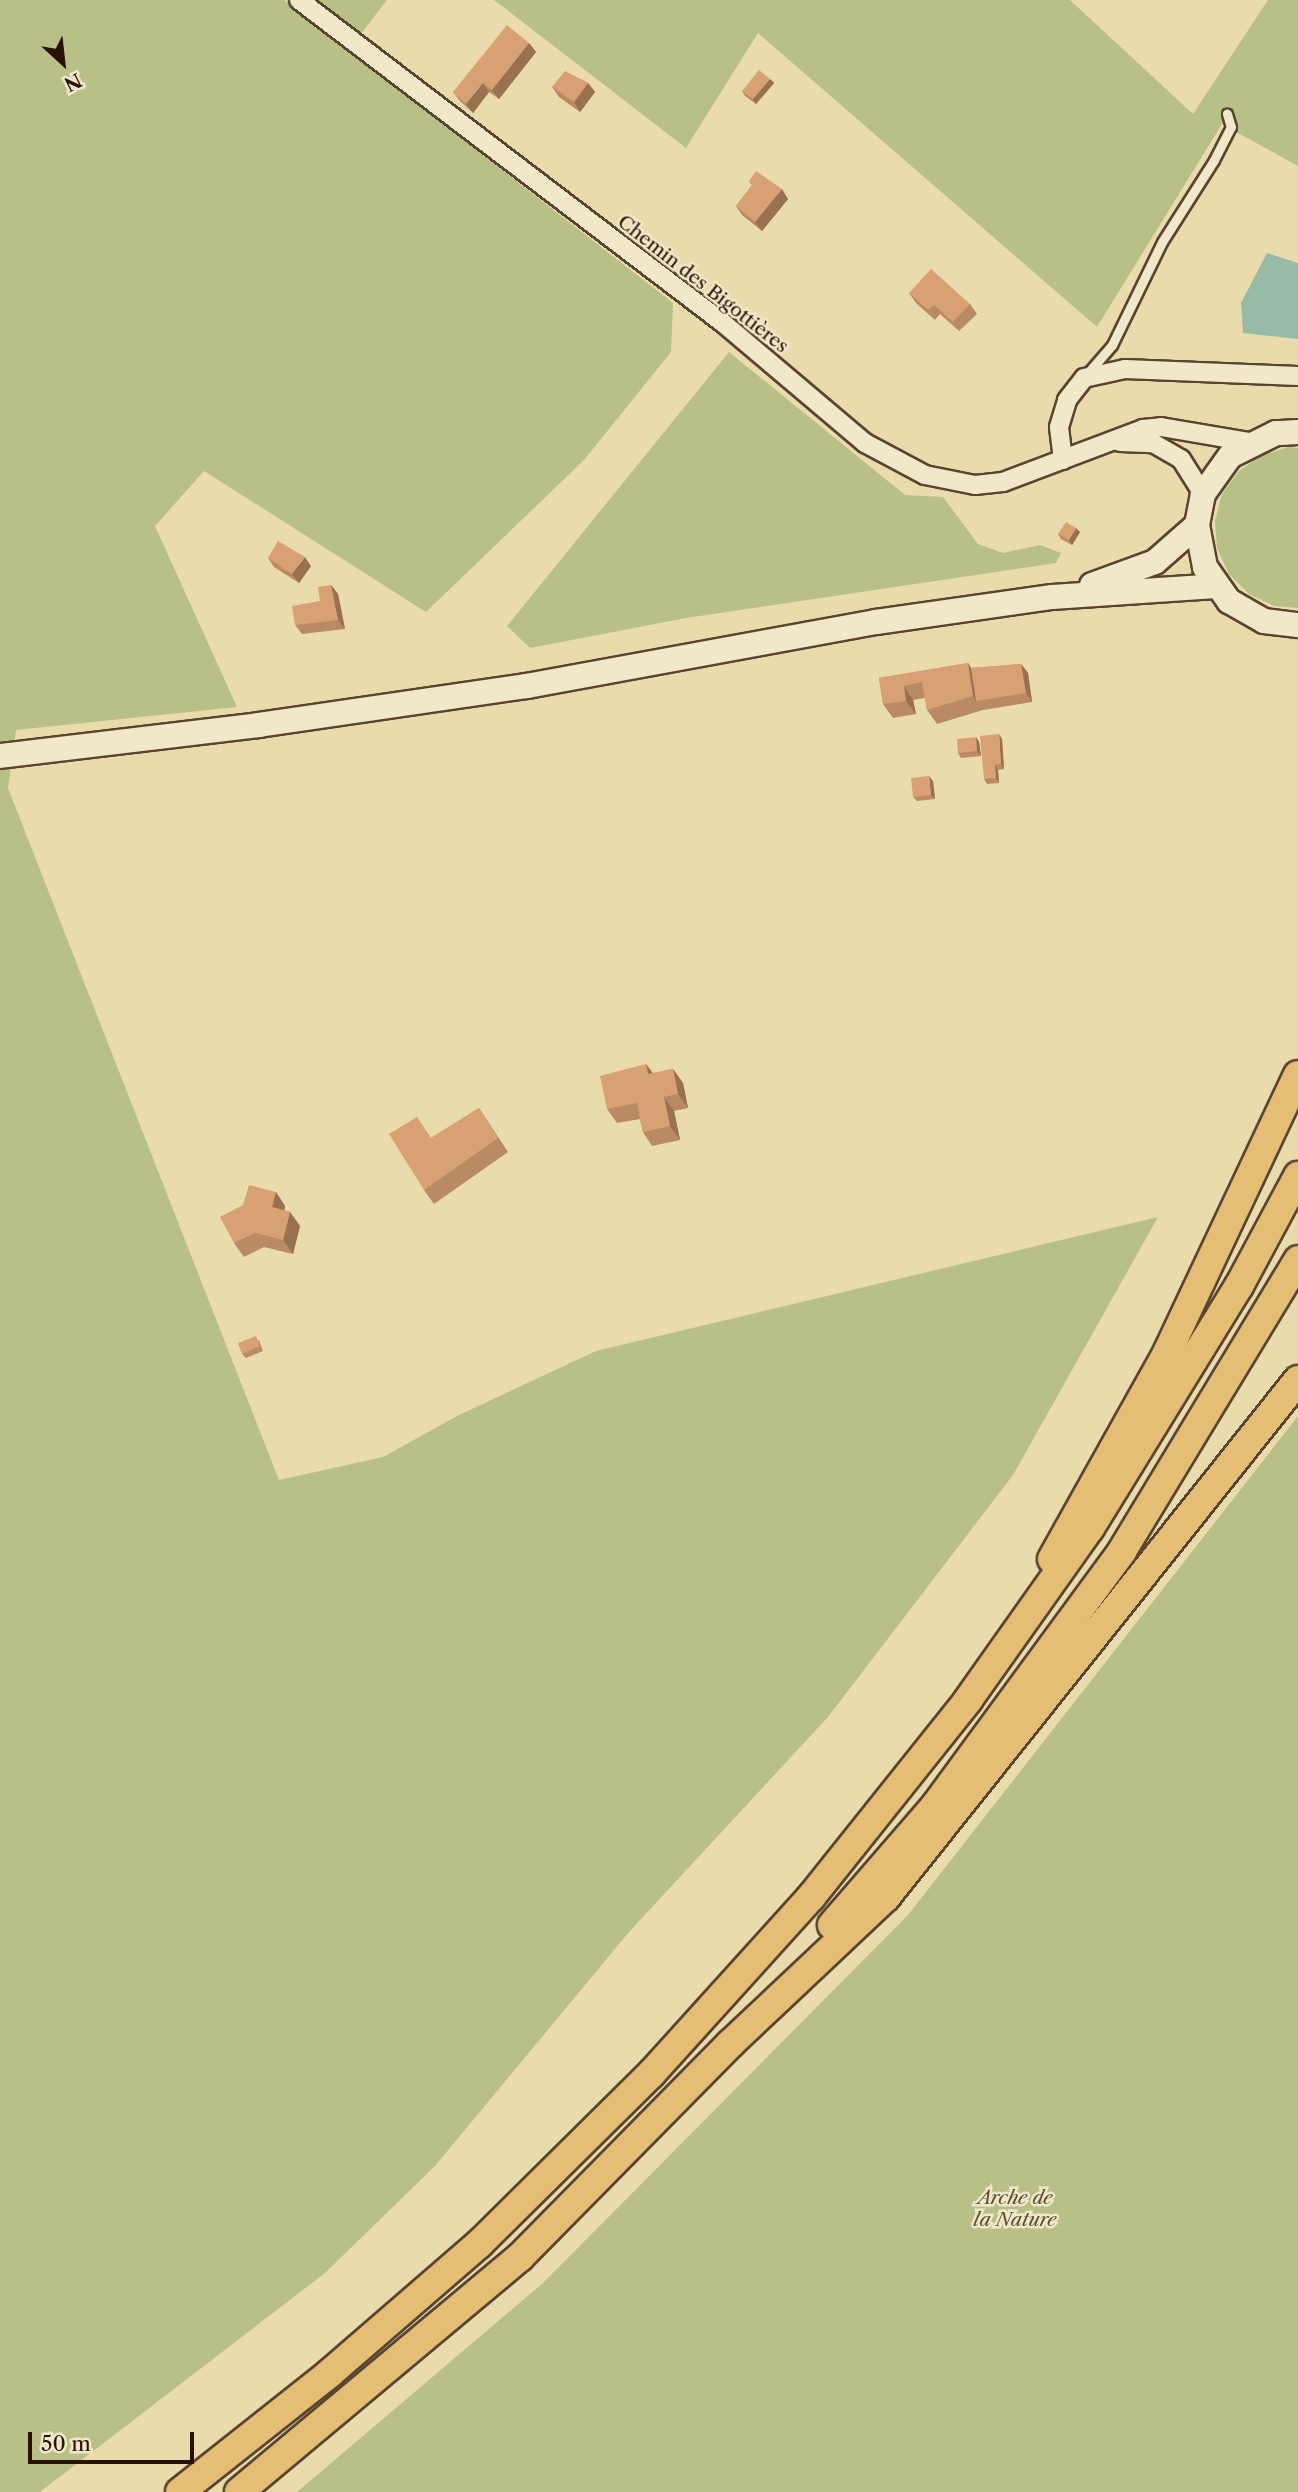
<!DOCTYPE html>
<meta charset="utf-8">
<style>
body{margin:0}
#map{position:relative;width:1298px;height:2492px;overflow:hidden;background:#eadbac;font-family:"Libre Caslon Text",serif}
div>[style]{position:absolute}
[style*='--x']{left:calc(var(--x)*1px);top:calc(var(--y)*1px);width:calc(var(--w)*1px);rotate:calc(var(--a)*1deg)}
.green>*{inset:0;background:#b8c088}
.water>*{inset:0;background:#98bba7}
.roads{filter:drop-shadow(2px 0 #594430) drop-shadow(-2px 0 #594430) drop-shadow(0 2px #594430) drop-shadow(0 -2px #594430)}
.service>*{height:9px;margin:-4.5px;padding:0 4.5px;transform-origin:4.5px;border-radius:4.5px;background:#f1e8c9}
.minor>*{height:18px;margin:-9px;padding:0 9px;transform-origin:9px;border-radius:9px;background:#f1e8c9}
.secondary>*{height:24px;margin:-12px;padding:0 12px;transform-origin:12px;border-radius:12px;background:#f1e8c9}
.trunk>*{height:28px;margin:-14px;padding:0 14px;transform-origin:14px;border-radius:14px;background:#e5be76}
.wall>*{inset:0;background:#ba8a63}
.shaded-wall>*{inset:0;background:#977150}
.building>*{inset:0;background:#d8a173}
span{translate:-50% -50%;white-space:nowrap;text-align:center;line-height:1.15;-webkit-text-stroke:5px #f1e8c9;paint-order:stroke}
.street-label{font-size:19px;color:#291107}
.park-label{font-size:19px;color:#5b4e34;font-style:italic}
.north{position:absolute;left:28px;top:28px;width:70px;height:70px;-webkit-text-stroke:5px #f1e8c9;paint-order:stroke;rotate:153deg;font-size:19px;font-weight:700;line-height:28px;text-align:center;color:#291107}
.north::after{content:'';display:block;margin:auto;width:24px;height:32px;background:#291107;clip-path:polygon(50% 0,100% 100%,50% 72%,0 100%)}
.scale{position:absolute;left:28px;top:2432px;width:166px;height:32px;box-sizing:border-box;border:4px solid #291107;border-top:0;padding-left:9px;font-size:21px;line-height:24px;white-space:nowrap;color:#291107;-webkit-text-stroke:5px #f1e8c9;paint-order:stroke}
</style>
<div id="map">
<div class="green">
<div style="clip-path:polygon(0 0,284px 0,673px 303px,671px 352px,584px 460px,426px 612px,204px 471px,155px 526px,237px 707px,16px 730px,8px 788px,279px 1480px,383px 1457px,459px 1415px,596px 1351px,1158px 1217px,1013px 1475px,828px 1717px,629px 1932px,435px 2166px,325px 2273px,40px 2492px,0 2492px)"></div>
<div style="clip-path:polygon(316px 0,387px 0,360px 35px)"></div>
<div style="clip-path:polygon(494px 0,1070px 0,1193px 114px,1268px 0,1298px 0,1298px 166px,1222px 124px,1097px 327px,758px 33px,686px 148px)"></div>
<div style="clip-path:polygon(729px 352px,905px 495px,943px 497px,978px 544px,1003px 553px,1040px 545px,1061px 553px,1056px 563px,686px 618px,530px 648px,507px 626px)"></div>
<div style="clip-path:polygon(1289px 447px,1298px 448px,1298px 608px,1274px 606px,1249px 594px,1229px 574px,1217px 548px,1215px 521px,1222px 494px,1239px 471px,1262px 455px)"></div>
<div style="clip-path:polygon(1298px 1416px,1298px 2492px,297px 2492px,543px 2283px,908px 1915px)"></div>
</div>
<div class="water">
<div style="clip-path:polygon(1267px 253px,1298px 263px,1298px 339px,1243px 333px,1241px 303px)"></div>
</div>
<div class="roads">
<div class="service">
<div style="--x:1086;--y:375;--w:40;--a:-49"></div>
<div style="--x:1112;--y:345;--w:114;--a:-64.1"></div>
<div style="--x:1162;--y:242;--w:97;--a:-57.6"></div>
<div style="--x:1214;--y:160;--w:37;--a:-63"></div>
<div style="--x:1231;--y:127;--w:14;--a:-107"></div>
</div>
<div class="minor">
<div style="--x:299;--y:0;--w:533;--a:37.3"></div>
<div style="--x:723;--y:323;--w:186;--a:40.2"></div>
<div style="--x:865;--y:443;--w:68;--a:28.1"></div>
<div style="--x:925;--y:475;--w:51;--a:11.3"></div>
<div style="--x:975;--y:485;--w:28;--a:-6"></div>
<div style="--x:1003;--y:482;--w:150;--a:-20.7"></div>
<div style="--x:1143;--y:429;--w:18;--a:-6"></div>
<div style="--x:1161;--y:427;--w:90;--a:9.6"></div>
<div style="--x:1120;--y:442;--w:33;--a:2"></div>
<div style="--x:1153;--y:443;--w:32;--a:30"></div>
<div style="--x:1181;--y:459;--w:41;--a:57.8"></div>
<div style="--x:1063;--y:460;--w:33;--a:-97"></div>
<div style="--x:1059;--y:427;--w:28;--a:-73"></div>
<div style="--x:1067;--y:400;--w:28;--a:-52"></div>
<div style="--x:1084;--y:378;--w:42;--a:-12.4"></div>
<div style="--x:1125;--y:369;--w:173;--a:2.3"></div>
</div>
<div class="secondary">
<div style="--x:1298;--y:432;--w:22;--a:177"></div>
<div style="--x:1276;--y:433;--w:51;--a:153.4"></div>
<div style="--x:1230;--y:456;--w:47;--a:125.4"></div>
<div style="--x:1203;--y:494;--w:32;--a:101"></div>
<div style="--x:1197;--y:525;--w:43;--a:79.2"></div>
<div style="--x:1205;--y:567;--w:42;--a:54.8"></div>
<div style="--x:1229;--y:601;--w:40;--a:29.7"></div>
<div style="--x:1264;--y:621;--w:34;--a:7"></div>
<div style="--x:1092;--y:585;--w:67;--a:-20.1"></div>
<div style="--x:1155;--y:562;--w:56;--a:-41.4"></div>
<div style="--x:0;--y:756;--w:261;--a:-6.8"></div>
<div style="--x:259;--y:725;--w:271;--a:-8.3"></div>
<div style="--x:527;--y:686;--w:355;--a:-10.4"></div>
<div style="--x:876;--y:622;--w:178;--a:-8.1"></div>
<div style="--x:1052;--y:597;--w:164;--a:-3.8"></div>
</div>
<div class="trunk">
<div style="--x:1052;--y:1559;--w:236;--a:-60.8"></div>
<div style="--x:1167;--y:1353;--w:307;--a:-64.8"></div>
<div style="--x:832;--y:1925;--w:157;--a:-49.1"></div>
<div style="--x:935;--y:1806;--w:316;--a:-53.7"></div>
<div style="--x:1122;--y:1551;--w:340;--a:-58.8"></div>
<div style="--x:180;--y:2492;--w:191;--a:-38.4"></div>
<div style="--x:330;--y:2373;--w:197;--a:-40.9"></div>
<div style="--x:479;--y:2244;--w:242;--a:-44.7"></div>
<div style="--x:651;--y:2074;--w:239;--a:-47.9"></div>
<div style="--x:811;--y:1897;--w:252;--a:-51.4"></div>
<div style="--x:968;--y:1700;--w:211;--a:-54.7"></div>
<div style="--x:1090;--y:1528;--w:284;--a:-58.4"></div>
<div style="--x:1239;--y:1286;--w:125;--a:-61.8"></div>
<div style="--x:239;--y:2492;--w:366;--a:-39.9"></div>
<div style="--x:520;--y:2257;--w:299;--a:-45.4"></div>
<div style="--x:730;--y:2044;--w:214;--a:-43.3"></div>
<div style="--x:886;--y:1897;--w:661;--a:-51.45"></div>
</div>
</div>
<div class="wall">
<div style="clip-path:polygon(529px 43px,536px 52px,499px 99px,489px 92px,473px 113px,460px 101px,453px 92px)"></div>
<div style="clip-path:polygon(581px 79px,588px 83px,595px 92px,580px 112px,559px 97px,552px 87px)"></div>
<div style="clip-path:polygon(770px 79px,774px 83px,756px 104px,745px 96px,742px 91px)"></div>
<div style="clip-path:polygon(749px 181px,788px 199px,762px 231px,742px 215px,736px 206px,752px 185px)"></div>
<div style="clip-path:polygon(909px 293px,970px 304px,977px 314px,959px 331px,940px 314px,935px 320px,916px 303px)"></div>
<div style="clip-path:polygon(1080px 532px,1072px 545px,1061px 539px,1058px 534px)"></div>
<div style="clip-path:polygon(268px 558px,311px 566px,299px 583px,274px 567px)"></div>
<div style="clip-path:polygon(331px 585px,338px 594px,345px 629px,302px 634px,295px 625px,320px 601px)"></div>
<div style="clip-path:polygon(968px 663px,971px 668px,1021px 664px,1028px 673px,1032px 702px,983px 710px,937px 724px,927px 710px,925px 698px,913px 700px,916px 714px,893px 718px,883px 704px,879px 678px)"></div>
<div style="clip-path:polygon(976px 737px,979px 742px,981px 756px,961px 758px,958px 753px)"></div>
<div style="clip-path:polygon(1002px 739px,1004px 769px,998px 770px,999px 783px,987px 784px,984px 779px)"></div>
<div style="clip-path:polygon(933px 781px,935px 799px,917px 801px,913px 797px)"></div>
<div style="clip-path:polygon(646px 1064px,653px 1073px,673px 1069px,683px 1083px,688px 1108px,674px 1111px,680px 1140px,652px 1146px,643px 1132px,640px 1119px,617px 1123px,607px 1109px)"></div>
<div style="clip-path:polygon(479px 1108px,508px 1152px,434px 1204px,424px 1190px,431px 1138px)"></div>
<div style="clip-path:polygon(276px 1192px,285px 1206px,284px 1210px,290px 1212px,300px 1226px,293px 1254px,264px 1247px,244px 1257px,234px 1243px)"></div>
<div style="clip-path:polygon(259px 1340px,263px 1351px,246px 1358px,242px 1354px)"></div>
</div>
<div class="shaded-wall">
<div style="clip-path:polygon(529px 43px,536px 52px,499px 99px,492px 90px)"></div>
<div style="clip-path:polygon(770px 79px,774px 83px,756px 104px,753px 99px)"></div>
<div style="clip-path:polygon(483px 83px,489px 92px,473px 113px,466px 104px)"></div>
<div style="clip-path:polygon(588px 83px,595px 92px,580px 112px,574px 102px)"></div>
<div style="clip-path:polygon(782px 189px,788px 199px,762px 231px,755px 222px)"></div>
<div style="clip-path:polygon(1076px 528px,1080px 532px,1072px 545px,1069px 540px)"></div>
<div style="clip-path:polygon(305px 557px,311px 566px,299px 583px,292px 574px)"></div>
<div style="clip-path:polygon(331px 585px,338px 594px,345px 629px,338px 620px)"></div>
<div style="clip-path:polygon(968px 663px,977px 677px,976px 701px,973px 696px)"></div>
<div style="clip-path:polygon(1021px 664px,1028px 673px,1032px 702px,1026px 693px)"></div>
<div style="clip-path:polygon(904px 686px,913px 700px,916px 714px,906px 701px)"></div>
<div style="clip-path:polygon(999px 734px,1002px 739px,1004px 769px,1001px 764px)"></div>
<div style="clip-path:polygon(976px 737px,979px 742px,981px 756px,977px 751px)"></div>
<div style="clip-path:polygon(995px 765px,998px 770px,999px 783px,996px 778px)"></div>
<div style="clip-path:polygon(929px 776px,933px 781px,935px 799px,931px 795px)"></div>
<div style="clip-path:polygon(646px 1064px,656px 1078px,648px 1074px)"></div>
<div style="clip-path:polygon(673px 1069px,683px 1083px,688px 1108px,678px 1094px)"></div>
<div style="clip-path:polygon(664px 1097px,674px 1111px,680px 1140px,670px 1126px)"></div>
<div style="clip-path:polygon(276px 1192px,285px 1206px,282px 1221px,272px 1207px)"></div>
<div style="clip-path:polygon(290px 1212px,300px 1226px,293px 1254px,283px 1240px)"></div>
</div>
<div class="building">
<div style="clip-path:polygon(507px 25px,529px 43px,492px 90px,483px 83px,466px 104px,453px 92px)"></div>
<div style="clip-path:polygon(759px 70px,770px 79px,753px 99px,742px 91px)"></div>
<div style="clip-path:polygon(565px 71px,588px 83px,574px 102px,552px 87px)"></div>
<div style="clip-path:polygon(756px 171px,782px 189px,755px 222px,736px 206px,753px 184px,749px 181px)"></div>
<div style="clip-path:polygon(931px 269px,970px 304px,953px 322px,934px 305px,928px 310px,909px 293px)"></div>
<div style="clip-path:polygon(1066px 522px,1076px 528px,1069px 540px,1058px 534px)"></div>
<div style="clip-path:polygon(278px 541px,305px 557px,292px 574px,268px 558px)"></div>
<div style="clip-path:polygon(331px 585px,338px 620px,295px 625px,292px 606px,320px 601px,318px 587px)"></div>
<div style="clip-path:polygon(968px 663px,973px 696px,927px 710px,922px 682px,904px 686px,906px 701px,883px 704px,879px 678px)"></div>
<div style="clip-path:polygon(1021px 664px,1026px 693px,976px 701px,971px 668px)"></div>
<div style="clip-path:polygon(999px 734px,1001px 764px,995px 765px,996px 778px,984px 779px,980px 736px)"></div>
<div style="clip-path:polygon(976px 737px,977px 751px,958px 753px,957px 739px)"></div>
<div style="clip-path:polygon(929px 776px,931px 795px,913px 797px,911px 778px)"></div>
<div style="clip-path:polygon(646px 1064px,648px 1074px,673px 1069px,678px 1094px,664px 1097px,670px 1126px,643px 1132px,637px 1103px,607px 1109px,600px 1076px)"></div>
<div style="clip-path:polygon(479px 1108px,498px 1138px,424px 1190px,389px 1134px,417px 1117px,431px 1138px)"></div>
<div style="clip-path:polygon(249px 1185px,276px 1192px,272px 1207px,290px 1212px,283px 1240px,255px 1233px,234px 1243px,220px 1217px,243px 1205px)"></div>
<div style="clip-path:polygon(256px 1336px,260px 1346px,242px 1354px,238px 1343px)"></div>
</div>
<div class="street-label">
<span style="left:703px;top:284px;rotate:38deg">Chemin des Bigottières</span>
</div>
<div class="park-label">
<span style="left:1015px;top:2209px">Arche de<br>la Nature</span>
</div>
<div class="north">N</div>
<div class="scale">50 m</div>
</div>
